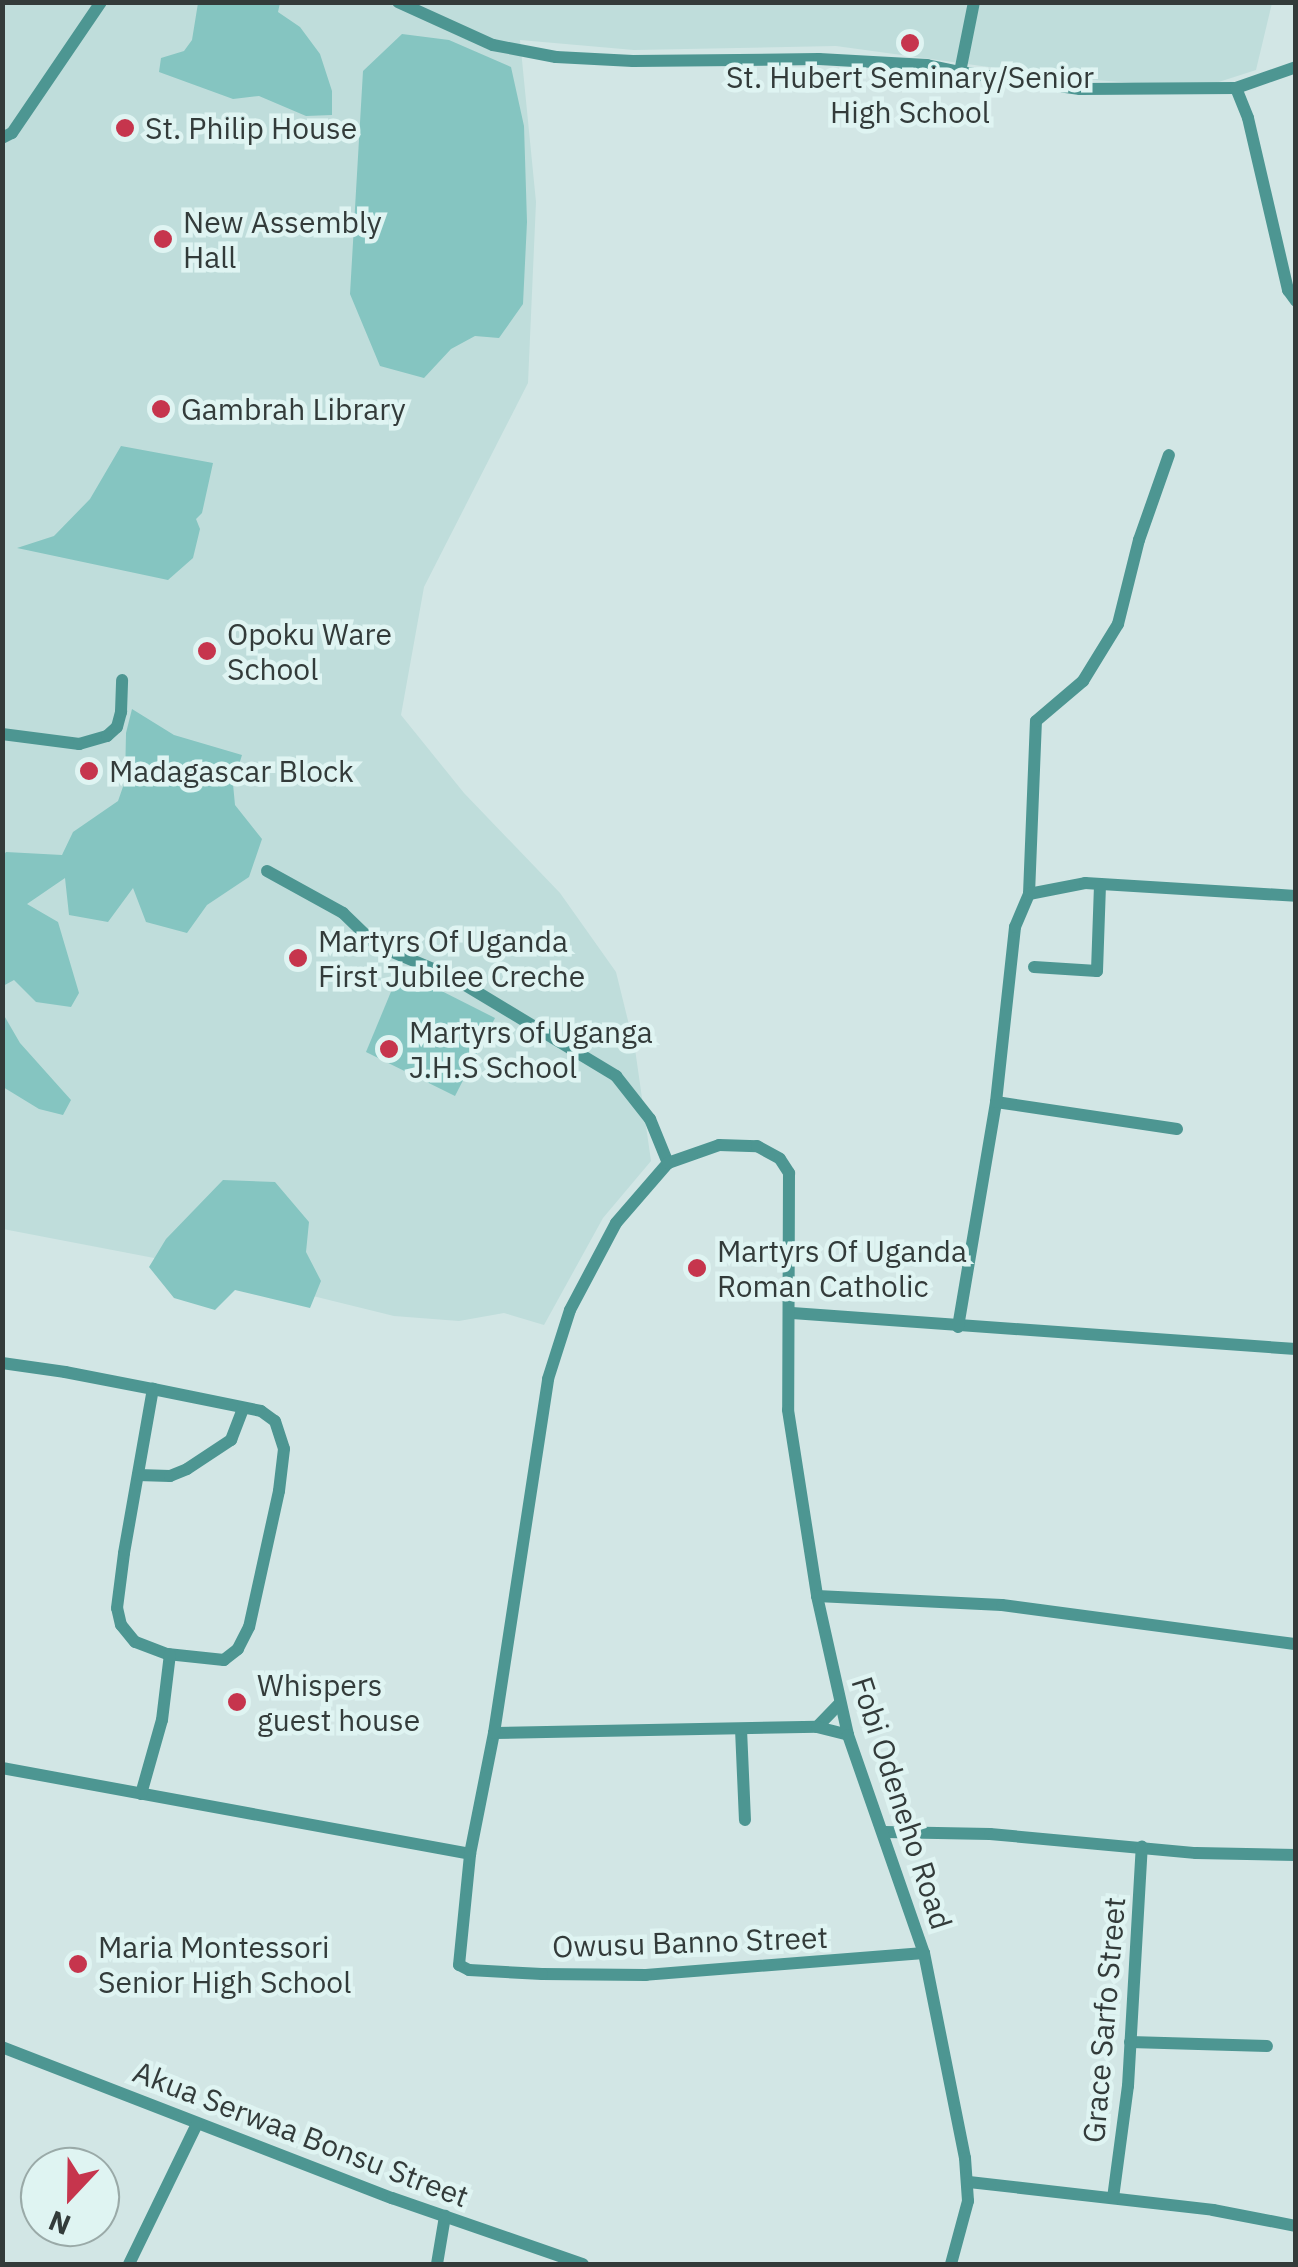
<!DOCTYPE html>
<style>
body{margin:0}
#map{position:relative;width:1298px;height:2267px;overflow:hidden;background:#d2e6e5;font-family:"IBM Plex Sans",sans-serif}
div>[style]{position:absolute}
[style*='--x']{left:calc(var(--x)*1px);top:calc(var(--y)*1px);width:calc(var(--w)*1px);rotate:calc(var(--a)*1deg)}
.built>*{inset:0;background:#bfdddb}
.green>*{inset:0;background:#85c5c1}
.minor>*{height:12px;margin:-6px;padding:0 6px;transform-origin:6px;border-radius:6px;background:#4d9692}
.dots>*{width:28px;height:28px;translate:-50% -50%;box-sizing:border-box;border:5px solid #dff4f2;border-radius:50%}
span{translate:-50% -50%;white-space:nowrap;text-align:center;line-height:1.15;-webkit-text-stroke:9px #dff4f2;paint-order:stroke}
.poi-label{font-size:30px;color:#333b3a}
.left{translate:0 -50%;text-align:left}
.street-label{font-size:30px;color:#333b3a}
.frame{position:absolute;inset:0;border:5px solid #333b3a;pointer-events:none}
.north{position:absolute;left:20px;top:2147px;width:100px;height:100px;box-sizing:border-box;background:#dff4f2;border:2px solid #9aaaa8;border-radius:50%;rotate:202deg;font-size:28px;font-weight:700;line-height:40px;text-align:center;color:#333b3a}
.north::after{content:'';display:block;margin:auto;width:35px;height:45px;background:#c6354d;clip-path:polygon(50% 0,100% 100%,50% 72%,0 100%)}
</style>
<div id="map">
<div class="built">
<div style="clip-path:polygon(2px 3px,1272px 3px,1256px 70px,1200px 88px,1069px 78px,836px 46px,634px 50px,520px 40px,536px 202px,528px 383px,424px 587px,401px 715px,464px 793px,560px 893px,616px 972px,635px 1049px,651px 1161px,603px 1218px,544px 1325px,504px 1313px,459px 1321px,394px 1316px,175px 1262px,3px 1229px)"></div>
</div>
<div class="green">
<div style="clip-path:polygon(198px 3px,280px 3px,278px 12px,300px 27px,320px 54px,332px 91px,332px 115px,306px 116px,259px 96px,233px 99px,159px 72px,161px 58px,184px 51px,192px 40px)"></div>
<div style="clip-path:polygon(402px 34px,449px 40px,511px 67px,524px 126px,527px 222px,523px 304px,499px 338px,475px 336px,451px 349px,424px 378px,380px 366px,350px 294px,363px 71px)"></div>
<div style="clip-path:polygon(121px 446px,213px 463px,202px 513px,196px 519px,200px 529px,193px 558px,168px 580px,17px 548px,54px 536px,90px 499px)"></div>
<div style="clip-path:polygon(132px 709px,174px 735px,242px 755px,233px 784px,235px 805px,262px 839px,249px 877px,207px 905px,187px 933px,146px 922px,133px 888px,108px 922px,69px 915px,65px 878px,27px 904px,58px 922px,79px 993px,71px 1007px,36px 1002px,14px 980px,3px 986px,3px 856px,6px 852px,62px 855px,73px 832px,118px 801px,125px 781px,126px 733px)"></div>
<div style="clip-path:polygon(400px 970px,495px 1018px,455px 1096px,366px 1052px)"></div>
<div style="clip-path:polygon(2px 1012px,20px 1043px,71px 1100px,63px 1115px,39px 1109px,3px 1087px)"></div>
<div style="clip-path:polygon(223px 1180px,275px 1182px,309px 1222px,306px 1252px,321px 1281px,310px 1308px,235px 1290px,215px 1310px,174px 1298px,149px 1267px,166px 1239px)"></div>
</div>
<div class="minor">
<div style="--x:398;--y:2;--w:104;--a:24.4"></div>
<div style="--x:493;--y:45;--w:64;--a:10.8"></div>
<div style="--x:556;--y:57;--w:77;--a:3"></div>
<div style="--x:633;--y:61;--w:186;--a:-0.6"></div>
<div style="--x:819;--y:59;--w:108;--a:3.2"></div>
<div style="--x:927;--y:65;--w:34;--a:12"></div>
<div style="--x:960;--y:72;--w:71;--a:-78.7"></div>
<div style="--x:960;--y:72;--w:121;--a:8.1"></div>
<div style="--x:1080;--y:89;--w:156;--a:-0.4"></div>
<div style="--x:1236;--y:88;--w:32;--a:68"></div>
<div style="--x:1248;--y:118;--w:177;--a:76.9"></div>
<div style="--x:1288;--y:290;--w:14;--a:54"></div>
<div style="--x:1236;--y:88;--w:64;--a:-19.3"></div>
<div style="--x:2;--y:138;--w:11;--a:-27"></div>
<div style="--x:12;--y:133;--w:158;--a:-55.8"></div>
<div style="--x:2;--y:734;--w:78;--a:7.4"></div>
<div style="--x:79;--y:744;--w:29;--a:-16"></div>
<div style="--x:107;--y:736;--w:13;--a:-42"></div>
<div style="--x:117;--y:727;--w:16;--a:-75"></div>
<div style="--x:121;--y:712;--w:32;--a:-88"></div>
<div style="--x:267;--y:871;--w:87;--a:28.9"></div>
<div style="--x:343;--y:913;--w:46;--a:44.1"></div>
<div style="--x:376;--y:945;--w:82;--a:22.8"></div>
<div style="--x:452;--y:977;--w:192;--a:31.1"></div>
<div style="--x:616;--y:1076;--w:55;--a:51.7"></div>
<div style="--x:650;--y:1119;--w:48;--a:67.8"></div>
<div style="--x:1029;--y:894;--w:173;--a:-87.7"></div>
<div style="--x:1036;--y:721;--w:62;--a:-40.4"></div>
<div style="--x:1083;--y:681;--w:67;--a:-58.4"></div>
<div style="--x:1118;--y:624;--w:87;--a:-76"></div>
<div style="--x:1139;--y:540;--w:90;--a:-70.6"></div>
<div style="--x:1034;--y:967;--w:63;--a:3.6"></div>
<div style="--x:1097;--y:971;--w:87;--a:-88"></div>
<div style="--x:996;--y:1102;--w:183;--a:8.5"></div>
<div style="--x:792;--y:1313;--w:505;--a:4.09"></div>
<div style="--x:958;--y:1327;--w:228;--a:-80.4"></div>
<div style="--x:996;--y:1102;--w:176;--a:-83.8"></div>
<div style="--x:1015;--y:927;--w:36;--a:-67"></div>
<div style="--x:1029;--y:894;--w:57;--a:-11.1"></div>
<div style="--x:1085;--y:883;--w:211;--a:3.5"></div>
<div style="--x:2;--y:1363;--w:64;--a:8.1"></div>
<div style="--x:65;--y:1372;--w:90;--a:10.9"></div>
<div style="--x:153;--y:1389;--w:110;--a:11.5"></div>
<div style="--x:261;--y:1411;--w:17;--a:36"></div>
<div style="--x:275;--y:1421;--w:29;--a:72"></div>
<div style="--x:284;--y:1449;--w:42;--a:96.8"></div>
<div style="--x:279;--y:1491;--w:139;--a:102.4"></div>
<div style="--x:249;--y:1627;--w:25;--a:117"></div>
<div style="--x:238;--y:1649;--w:18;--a:142"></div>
<div style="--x:224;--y:1660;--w:57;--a:-174"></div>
<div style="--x:167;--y:1654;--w:34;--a:-159"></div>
<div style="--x:135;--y:1642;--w:22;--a:-129"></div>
<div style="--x:121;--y:1625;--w:17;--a:-103"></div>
<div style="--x:117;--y:1608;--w:55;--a:-82.7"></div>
<div style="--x:124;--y:1553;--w:167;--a:-80"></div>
<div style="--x:138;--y:1475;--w:32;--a:2"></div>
<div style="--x:170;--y:1476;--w:18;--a:-22"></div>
<div style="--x:187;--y:1469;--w:53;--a:-33.4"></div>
<div style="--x:231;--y:1440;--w:34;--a:-69"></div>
<div style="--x:817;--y:1596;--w:185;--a:2.8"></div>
<div style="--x:1002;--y:1605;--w:297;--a:7.6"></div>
<div style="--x:817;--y:1727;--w:33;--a:-46"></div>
<div style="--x:741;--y:1729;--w:91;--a:87.5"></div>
<div style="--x:494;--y:1733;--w:323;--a:-1.1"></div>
<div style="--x:817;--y:1727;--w:32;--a:14"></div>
<div style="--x:2;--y:1768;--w:476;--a:10.4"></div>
<div style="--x:141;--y:1794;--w:77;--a:-74.2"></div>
<div style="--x:162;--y:1720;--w:66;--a:-83.1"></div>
<div style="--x:885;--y:1832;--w:105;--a:1.1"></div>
<div style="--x:990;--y:1834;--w:207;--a:5.3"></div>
<div style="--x:1196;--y:1853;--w:100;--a:1.1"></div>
<div style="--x:924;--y:1953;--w:279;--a:175.5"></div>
<div style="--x:646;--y:1975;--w:104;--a:-179.4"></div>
<div style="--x:542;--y:1974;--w:73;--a:-176.9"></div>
<div style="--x:469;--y:1970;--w:11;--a:-153"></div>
<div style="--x:459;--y:1965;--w:112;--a:-84.3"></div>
<div style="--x:470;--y:1854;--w:123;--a:-78.8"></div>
<div style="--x:494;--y:1733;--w:358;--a:-81.3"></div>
<div style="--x:548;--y:1379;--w:72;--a:-72.3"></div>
<div style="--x:570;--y:1310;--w:98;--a:-62.1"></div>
<div style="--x:616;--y:1223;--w:79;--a:-49.1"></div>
<div style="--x:668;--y:1163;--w:54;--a:-19.4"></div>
<div style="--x:719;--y:1145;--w:38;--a:2"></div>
<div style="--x:757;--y:1146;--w:26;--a:29"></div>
<div style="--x:780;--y:1159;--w:17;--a:57"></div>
<div style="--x:789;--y:1173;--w:237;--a:90.2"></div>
<div style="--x:788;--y:1410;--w:188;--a:81.1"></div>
<div style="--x:817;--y:1596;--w:142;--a:77.4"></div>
<div style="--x:848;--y:1735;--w:231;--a:70.8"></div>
<div style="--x:924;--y:1953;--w:209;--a:78.7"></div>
<div style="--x:965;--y:2158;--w:43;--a:86"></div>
<div style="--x:968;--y:2201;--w:65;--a:105.1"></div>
<div style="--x:1130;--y:2042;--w:137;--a:1.7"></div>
<div style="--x:2;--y:2047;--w:418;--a:21.2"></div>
<div style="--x:392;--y:2198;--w:202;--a:19.1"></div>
<div style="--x:969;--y:2182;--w:246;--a:6.5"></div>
<div style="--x:1213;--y:2210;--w:85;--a:10.9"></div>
<div style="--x:1113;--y:2198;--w:113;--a:-82.4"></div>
<div style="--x:1128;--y:2086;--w:240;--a:-86.7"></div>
<div style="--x:129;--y:2264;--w:156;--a:-64.1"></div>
<div style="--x:437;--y:2264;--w:49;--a:-80.5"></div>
</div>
<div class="dots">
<div style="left:910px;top:43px;background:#c6354d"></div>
<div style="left:125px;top:128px;background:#c6354d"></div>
<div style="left:163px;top:239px;background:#c6354d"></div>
<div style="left:161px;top:409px;background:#c6354d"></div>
<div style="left:207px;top:651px;background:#c6354d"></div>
<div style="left:89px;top:771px;background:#c6354d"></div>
<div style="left:298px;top:958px;background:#c6354d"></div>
<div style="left:389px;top:1049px;background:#c6354d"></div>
<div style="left:697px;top:1268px;background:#c6354d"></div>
<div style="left:237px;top:1702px;background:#c6354d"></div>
<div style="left:78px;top:1964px;background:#c6354d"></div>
</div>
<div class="poi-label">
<span style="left:910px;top:94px">St. Hubert Seminary/Senior<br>High School</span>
<span class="left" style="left:145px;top:128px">St. Philip House</span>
<span class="left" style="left:183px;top:239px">New Assembly<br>Hall</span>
<span class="left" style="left:181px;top:409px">Gambrah Library</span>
<span class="left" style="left:227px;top:651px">Opoku Ware<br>School</span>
<span class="left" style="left:109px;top:771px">Madagascar Block</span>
<span class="left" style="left:318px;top:958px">Martyrs Of Uganda<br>First Jubilee Creche</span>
<span class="left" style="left:409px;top:1049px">Martyrs of Uganga<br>J.H.S School</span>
<span class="left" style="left:717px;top:1268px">Martyrs Of Uganda<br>Roman Catholic</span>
<span class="left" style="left:257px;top:1702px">Whispers<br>guest house</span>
<span class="left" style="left:98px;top:1964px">Maria Montessori<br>Senior High School</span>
</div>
<div class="street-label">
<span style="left:902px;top:1803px;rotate:72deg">Fobi Odeneho Road</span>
<span style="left:690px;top:1942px;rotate:-2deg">Owusu Banno Street</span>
<span style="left:1104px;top:2020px;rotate:-85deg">Grace Sarfo Street</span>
<span style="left:301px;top:2134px;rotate:21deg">Akua Serwaa Bonsu Street</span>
</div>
<div class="frame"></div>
<div class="north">N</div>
</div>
